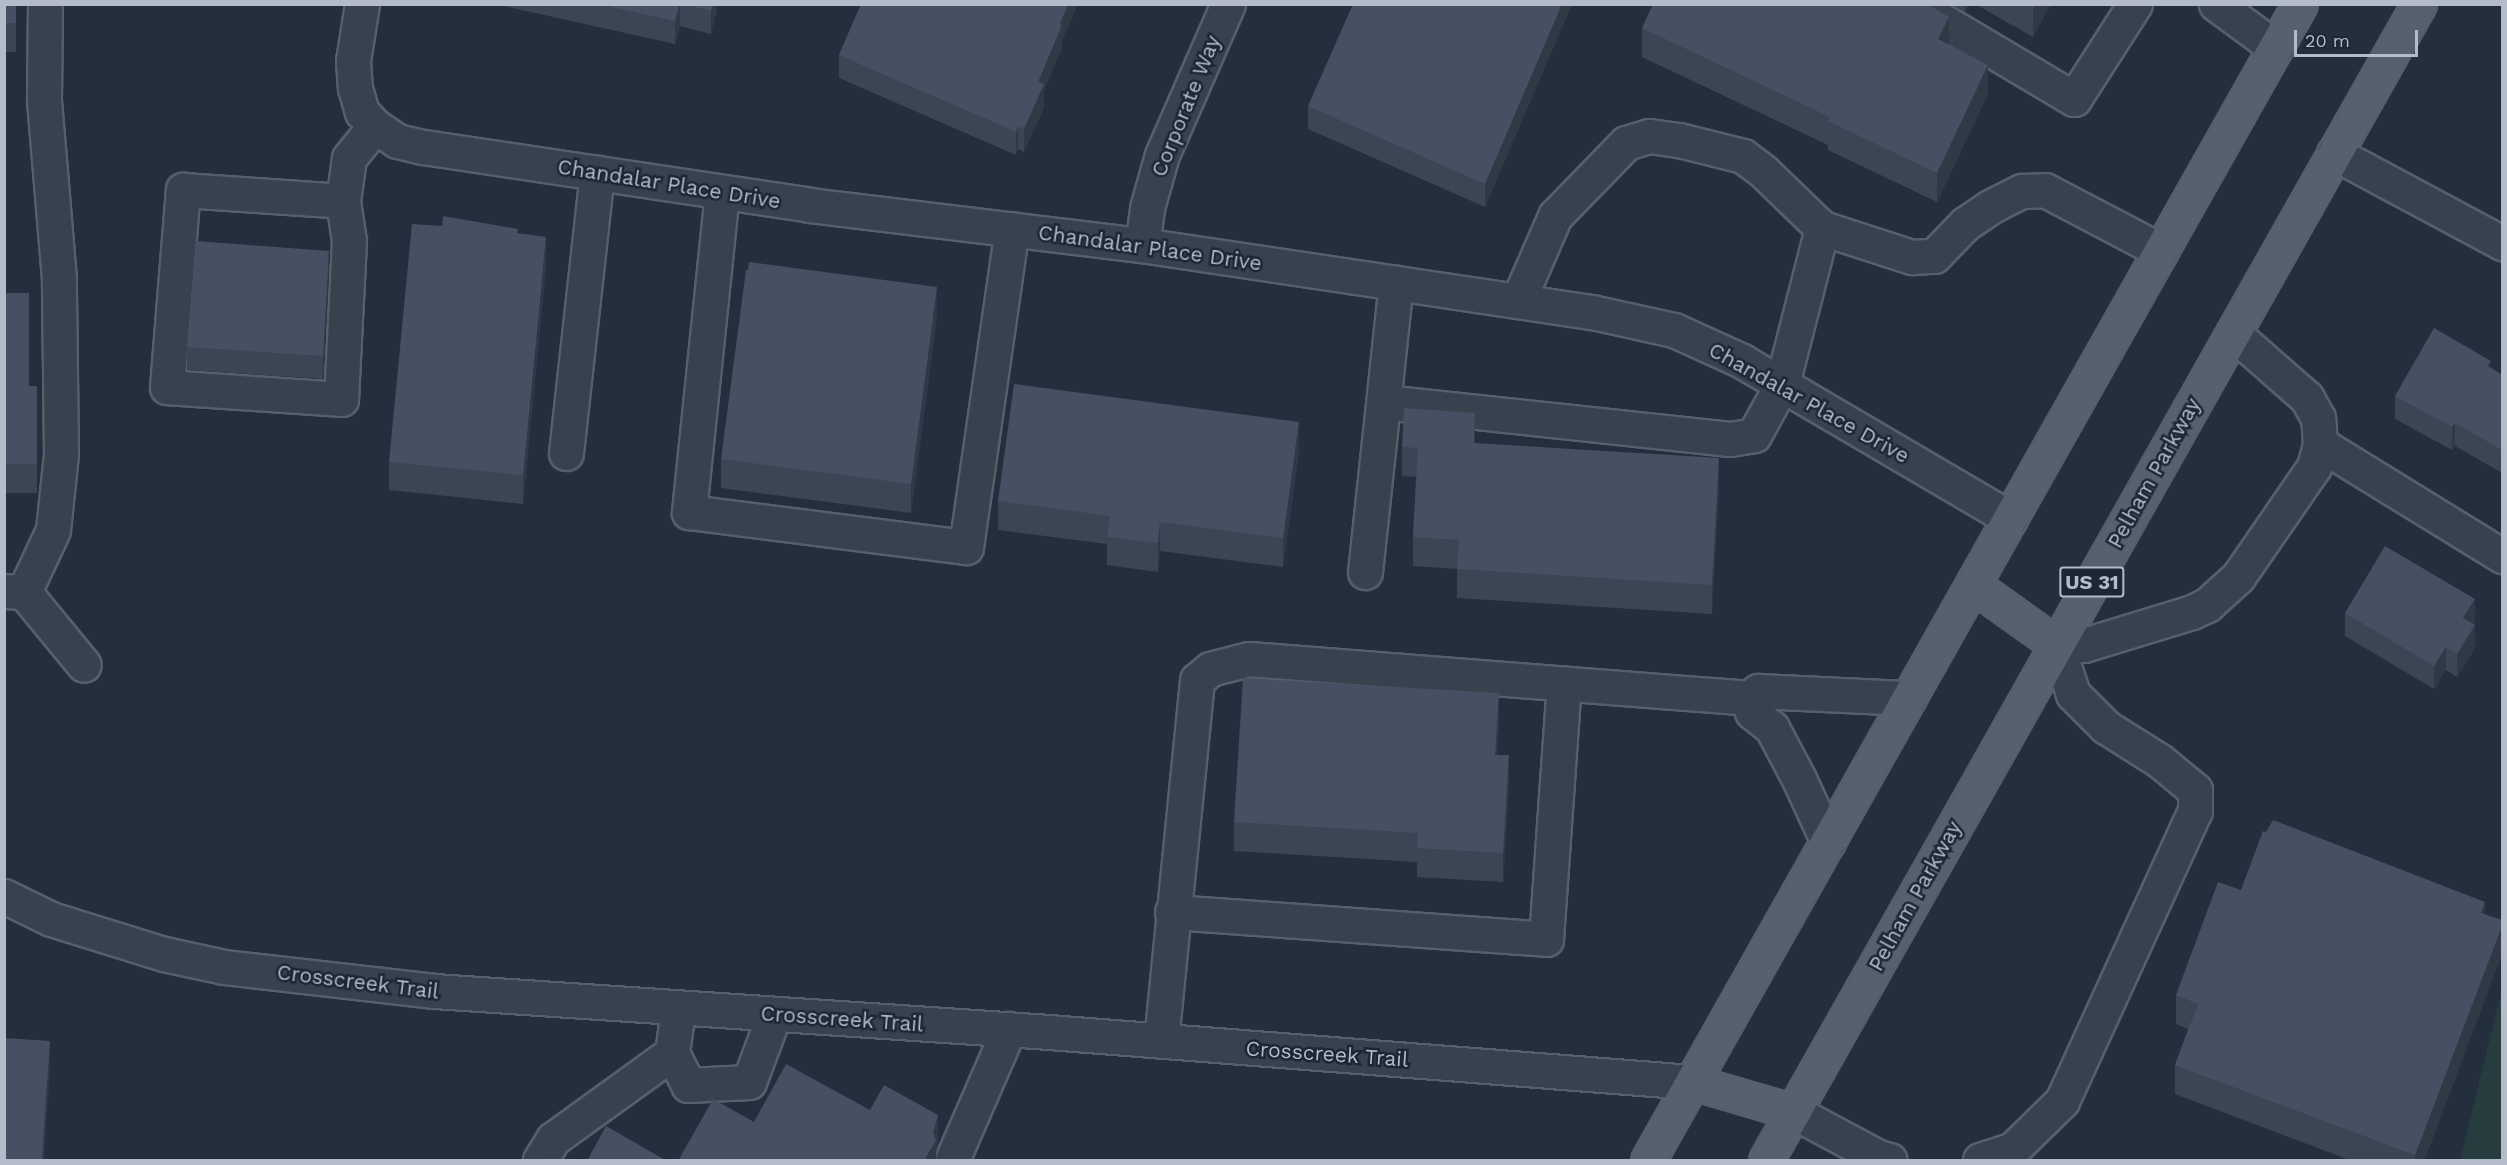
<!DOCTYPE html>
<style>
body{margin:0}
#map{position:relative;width:2507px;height:1165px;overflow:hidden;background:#242f3e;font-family:"Work Sans",sans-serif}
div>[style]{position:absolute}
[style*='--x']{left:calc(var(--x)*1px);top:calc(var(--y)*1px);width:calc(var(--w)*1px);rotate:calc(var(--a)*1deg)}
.green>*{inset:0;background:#263c3f}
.roads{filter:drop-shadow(2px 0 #565f6c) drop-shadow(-2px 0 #565f6c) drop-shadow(0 2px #565f6c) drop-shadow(0 -2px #565f6c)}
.minor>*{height:33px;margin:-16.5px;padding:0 16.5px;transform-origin:16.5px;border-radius:16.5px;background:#38414e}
.major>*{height:33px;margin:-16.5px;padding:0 16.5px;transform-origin:16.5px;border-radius:16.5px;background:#56606e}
.wall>*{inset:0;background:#3b4654}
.shaded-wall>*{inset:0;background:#303945}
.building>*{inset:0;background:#455162}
span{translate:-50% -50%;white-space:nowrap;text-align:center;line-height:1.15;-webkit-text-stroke:5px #1d2633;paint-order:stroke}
.shield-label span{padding:2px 4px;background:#1d2633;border:2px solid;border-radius:4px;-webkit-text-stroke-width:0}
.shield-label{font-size:20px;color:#b4bcc9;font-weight:700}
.street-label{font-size:21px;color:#b4bcc9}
.frame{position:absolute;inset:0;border:6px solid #b4bcc9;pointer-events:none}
.scale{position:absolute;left:2294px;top:30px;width:124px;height:27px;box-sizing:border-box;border:3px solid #b4bcc9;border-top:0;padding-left:8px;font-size:18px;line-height:21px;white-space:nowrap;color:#b4bcc9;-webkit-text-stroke:4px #1d2633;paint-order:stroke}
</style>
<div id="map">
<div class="green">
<div style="clip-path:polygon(2502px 989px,2502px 1160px,2460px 1160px)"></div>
</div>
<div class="roads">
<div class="minor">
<div style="--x:362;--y:4;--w:58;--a:99"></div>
<div style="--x:353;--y:61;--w:27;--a:86"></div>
<div style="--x:355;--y:88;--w:25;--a:74"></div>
<div style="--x:362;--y:112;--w:19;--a:47"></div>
<div style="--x:375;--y:126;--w:27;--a:34"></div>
<div style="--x:397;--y:141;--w:28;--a:13"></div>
<div style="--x:424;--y:147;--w:390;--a:8.5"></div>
<div style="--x:810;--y:205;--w:334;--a:6.9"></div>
<div style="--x:1142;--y:245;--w:455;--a:8.5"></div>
<div style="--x:1592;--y:312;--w:84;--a:12.4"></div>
<div style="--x:1674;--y:330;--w:75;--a:24.5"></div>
<div style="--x:1742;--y:361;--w:311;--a:30.4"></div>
<div style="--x:1914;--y:4;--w:186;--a:30.7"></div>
<div style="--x:2074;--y:99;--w:113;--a:-57.3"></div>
<div style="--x:2216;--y:4;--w:74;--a:36.3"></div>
<div style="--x:2334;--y:153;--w:191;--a:28.2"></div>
<div style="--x:722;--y:192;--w:322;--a:95.9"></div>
<div style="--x:689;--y:512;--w:279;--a:7.2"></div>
<div style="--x:966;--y:547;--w:321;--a:-81.8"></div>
<div style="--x:343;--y:201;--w:40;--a:81.5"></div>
<div style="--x:349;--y:241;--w:158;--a:92.9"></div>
<div style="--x:341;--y:399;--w:174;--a:-176.1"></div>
<div style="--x:167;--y:387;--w:198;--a:-85.4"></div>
<div style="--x:183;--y:190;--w:160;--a:3.9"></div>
<div style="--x:343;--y:201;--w:43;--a:-82.1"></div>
<div style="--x:349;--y:158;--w:41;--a:-50.9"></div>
<div style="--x:1142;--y:245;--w:37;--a:-82"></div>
<div style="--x:1147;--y:208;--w:55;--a:-74.2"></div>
<div style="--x:1162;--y:155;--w:165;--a:-66.4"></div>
<div style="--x:1518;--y:301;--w:93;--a:-66.5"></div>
<div style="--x:1555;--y:216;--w:102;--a:-45.8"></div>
<div style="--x:1626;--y:143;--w:24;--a:-17"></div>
<div style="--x:1649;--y:136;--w:30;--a:8"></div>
<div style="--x:1679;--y:140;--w:66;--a:14"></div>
<div style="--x:1743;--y:156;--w:26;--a:37"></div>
<div style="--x:1764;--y:172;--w:81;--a:44"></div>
<div style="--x:1822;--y:228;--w:95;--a:17.9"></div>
<div style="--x:1912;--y:257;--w:22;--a:-3"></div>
<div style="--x:1934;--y:256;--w:45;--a:-45.9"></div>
<div style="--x:1965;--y:224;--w:30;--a:-34"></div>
<div style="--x:1990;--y:207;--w:36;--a:-27"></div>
<div style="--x:2022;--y:191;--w:23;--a:-2"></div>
<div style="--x:2045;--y:190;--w:131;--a:27.7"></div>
<div style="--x:1384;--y:402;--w:348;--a:6.1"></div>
<div style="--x:1730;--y:439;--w:24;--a:-9"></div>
<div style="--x:1754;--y:435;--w:58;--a:-61.2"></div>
<div style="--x:1782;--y:384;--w:161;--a:-75.6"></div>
<div style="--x:2320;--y:444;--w:214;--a:31.6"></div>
<div style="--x:566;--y:453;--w:282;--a:-83.7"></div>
<div style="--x:1365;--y:572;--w:291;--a:-83.9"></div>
<div style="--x:4;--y:591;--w:20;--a:3"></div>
<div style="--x:24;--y:592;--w:94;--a:50.6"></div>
<div style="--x:24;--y:592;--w:68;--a:-64.9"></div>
<div style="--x:53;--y:530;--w:76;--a:-84"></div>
<div style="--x:61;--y:454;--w:175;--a:-90.7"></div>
<div style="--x:59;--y:279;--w:181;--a:-94.8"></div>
<div style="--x:44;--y:99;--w:95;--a:-89.4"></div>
<div style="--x:1828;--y:842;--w:69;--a:-114.7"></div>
<div style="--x:1799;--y:779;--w:58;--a:-117.9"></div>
<div style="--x:1772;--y:728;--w:26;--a:-141"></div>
<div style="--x:1752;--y:712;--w:14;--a:-98"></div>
<div style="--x:1750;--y:698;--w:11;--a:-41"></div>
<div style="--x:1758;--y:691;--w:151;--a:2.7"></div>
<div style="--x:4;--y:896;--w:52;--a:26.1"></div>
<div style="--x:51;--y:919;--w:118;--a:17.2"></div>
<div style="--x:164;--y:954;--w:61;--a:12.2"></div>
<div style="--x:224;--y:967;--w:211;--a:6.5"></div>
<div style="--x:434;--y:991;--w:616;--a:3.81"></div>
<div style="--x:1049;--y:1032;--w:645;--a:4.45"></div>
<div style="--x:1172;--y:912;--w:375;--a:4.1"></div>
<div style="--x:1546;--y:939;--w:256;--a:-86"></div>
<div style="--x:1161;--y:1041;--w:363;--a:-84.3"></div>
<div style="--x:1197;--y:680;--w:17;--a:-40"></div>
<div style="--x:1210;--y:669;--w:40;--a:-14.4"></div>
<div style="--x:1249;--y:659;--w:503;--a:4.45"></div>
<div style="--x:672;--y:1053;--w:36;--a:63"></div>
<div style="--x:688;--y:1085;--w:61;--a:-2.8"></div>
<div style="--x:749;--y:1082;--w:72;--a:-69.5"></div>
<div style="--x:1794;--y:1112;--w:95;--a:28.2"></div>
<div style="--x:1878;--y:1157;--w:12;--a:14"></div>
<div style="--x:540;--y:1160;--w:25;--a:-58"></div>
<div style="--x:553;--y:1139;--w:147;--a:-35.9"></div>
<div style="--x:672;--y:1053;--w:44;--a:-82.2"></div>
<div style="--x:952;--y:1160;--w:143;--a:-66.5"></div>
<div style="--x:1980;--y:1160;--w:35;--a:-18"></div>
<div style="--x:2013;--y:1149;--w:69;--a:-44.4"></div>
<div style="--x:2062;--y:1101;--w:319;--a:-65.4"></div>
<div style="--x:2195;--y:811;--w:21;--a:-90"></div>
<div style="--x:2195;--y:790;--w:45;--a:-140.4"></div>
<div style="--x:2160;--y:761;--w:64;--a:-147.8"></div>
<div style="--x:2106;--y:727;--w:47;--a:-135"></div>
<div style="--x:2073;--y:694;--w:52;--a:-108.1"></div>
<div style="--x:2057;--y:645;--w:27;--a:0"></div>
<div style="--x:2084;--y:645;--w:113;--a:-17"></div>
<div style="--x:2192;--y:612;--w:17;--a:-25"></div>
<div style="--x:2207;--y:605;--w:42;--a:-42.1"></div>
<div style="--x:2238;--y:577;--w:134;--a:-55.4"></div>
<div style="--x:2314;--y:467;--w:24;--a:-75"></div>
<div style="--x:2320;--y:444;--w:26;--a:-94"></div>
<div style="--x:2318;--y:418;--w:23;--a:-119"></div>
<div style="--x:2307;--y:398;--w:98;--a:-138.7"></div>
</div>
<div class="major">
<div style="--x:1973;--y:585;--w:103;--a:35.5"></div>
<div style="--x:1692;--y:1082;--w:106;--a:16.4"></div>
<div style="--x:1648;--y:1160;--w:1327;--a:-60.58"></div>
<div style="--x:1766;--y:1160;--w:1328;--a:-60.54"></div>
</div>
</div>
<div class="wall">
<div style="clip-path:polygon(4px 4px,16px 4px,16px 52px,4px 52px)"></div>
<div style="clip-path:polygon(495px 4px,718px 4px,711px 34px,680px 26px,675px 44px)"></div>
<div style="clip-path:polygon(861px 4px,1078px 4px,1062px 40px,1062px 48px,1044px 90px,1044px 107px,1024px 152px,1018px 149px,1016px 155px,839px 78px,839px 55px)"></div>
<div style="clip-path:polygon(1572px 4px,1485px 207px,1308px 129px,1308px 106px)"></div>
<div style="clip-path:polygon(1950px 4px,1969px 4px,1965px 12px)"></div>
<div style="clip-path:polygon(1975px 4px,2051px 4px,2033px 37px)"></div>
<div style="clip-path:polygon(1642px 28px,1949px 45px,1988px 94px,1937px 202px,1828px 150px,1828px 145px,1642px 57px)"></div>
<div style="clip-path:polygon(518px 234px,546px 265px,523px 504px,389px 490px,389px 462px)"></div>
<div style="clip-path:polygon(329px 274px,323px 379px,187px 370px,187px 347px)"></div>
<div style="clip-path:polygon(4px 293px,29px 386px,37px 386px,37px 493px,4px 493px)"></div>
<div style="clip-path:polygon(937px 316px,911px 513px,721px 488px,721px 459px)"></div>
<div style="clip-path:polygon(2491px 368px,2502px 375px,2502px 473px,2455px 446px,2452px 450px,2395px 419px,2395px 396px)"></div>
<div style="clip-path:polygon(1475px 443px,1719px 486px,1712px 614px,1457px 598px,1457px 569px,1413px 566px,1413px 537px,1416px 477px,1402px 476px,1402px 447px)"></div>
<div style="clip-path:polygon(1299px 451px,1283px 567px,1160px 551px,1158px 572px,1107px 565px,1107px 544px,998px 530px,998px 501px)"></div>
<div style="clip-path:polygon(2345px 613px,2475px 622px,2474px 624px,2475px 648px,2457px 677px,2446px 670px,2434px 689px,2345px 636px)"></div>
<div style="clip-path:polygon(1499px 722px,1497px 755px,1509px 784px,1503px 882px,1417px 877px,1417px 862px,1234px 851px,1234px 822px)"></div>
<div style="clip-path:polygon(2241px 890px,2485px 914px,2502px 954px,2424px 1161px,2352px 1161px,2175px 1094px,2175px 1065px,2188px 1029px,2176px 1024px,2176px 995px)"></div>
</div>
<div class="shaded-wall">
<div style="clip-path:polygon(680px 4px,680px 26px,675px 44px,675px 21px)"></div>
<div style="clip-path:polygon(713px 4px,718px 4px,711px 34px,711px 11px)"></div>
<div style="clip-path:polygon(1068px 4px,1078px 4px,1062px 40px,1062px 48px,1044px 90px,1044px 107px,1024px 152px,1024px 129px,1038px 82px,1060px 24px)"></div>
<div style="clip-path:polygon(1562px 4px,1572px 4px,1485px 207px,1485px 184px)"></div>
<div style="clip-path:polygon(1965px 4px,1969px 4px,1965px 12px)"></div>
<div style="clip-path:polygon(2035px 4px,2051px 4px,2033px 37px,2033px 8px)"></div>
<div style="clip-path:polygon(1949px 17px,1949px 46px,1938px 39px)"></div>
<div style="clip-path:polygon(1988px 65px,1988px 94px,1937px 202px,1937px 173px)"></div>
<div style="clip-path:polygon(1018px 126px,1018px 149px,1016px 155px,1016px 132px)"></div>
<div style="clip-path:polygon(546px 237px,546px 265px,523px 504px,523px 475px)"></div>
<div style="clip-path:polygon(329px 251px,329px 274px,323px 379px,323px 356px)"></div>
<div style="clip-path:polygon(937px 287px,937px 316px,911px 513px,911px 484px)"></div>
<div style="clip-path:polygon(1475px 413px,1475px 442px,1474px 472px,1474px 443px)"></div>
<div style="clip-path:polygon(1299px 422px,1299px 451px,1283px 567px,1283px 538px)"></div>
<div style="clip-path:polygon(2455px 423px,2455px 446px,2452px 450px,2452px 427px)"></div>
<div style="clip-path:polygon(1719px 458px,1719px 486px,1712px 614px,1712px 585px)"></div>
<div style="clip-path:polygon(1160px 522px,1160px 551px,1158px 572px,1158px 543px)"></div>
<div style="clip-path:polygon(2475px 599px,2475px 622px,2463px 641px,2463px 618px)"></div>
<div style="clip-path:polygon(2475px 625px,2475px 648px,2457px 677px,2457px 654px)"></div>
<div style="clip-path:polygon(2446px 647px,2446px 670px,2434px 689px,2434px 666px)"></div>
<div style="clip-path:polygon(1499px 693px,1499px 722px,1495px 784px,1495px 755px)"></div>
<div style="clip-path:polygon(1509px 755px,1509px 784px,1503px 882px,1503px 853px)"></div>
<div style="clip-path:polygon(2485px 902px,2485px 931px,2481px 913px)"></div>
<div style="clip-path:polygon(2502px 926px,2502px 954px,2424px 1161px,2415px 1161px,2415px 1155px)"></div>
<div style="clip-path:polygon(50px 1041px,50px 1070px,44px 1161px,42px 1161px)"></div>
<div style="clip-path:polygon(938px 1115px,938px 1144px,936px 1153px,936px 1161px,924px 1161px)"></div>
</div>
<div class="building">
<div style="clip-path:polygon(4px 4px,16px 4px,16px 23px,4px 23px)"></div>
<div style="clip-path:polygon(599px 4px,679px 4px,675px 21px)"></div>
<div style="clip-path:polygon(684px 4px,713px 4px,711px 11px)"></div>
<div style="clip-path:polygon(861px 4px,1068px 4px,1060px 24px,1062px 25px,1038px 82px,1044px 84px,1024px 129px,1018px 126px,1016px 132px,839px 55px)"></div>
<div style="clip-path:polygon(1353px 4px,1562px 4px,1485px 184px,1308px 106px)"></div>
<div style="clip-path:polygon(1653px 4px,1927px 4px,1949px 17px,1938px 39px,1988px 65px,1937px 173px,1828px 121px,1830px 117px,1642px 28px)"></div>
<div style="clip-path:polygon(2026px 4px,2035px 4px,2033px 8px)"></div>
<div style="clip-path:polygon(443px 216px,518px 229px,517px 233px,546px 237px,523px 475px,389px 462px,412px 224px,442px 226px)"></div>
<div style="clip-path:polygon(196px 241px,329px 251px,323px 356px,187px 347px)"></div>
<div style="clip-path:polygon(749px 262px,937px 287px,911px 484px,721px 459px,746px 270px,748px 270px)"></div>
<div style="clip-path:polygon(4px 293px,29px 293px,29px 386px,37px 386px,37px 464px,4px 464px)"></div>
<div style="clip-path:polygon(2434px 328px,2491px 361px,2488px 366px,2502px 375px,2502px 450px,2455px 423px,2452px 427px,2395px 396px)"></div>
<div style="clip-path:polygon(1014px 384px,1299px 422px,1283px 538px,1160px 522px,1158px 543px,1107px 537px,1110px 516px,998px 501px)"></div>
<div style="clip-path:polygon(1404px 408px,1475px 413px,1474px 443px,1719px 458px,1712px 585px,1457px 569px,1459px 540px,1413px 537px,1418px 448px,1402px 447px)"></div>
<div style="clip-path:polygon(2385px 546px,2475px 599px,2463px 618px,2475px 625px,2457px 654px,2446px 647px,2434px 666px,2345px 613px)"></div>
<div style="clip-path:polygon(1243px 678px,1499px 693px,1495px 755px,1509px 755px,1503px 853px,1417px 848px,1418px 833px,1234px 822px)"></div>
<div style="clip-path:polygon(2273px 820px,2485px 902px,2481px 913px,2502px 920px,2502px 926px,2415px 1155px,2175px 1065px,2198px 1004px,2176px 995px,2218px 882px,2241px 890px,2263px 831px,2266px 832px)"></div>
<div style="clip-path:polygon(4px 1038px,50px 1041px,42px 1161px,4px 1161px)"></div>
<div style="clip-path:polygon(786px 1064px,870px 1110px,884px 1085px,938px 1115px,933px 1133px,936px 1140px,924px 1161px,678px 1161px,713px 1099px,754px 1122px)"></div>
<div style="clip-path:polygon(606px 1126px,667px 1161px,587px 1161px)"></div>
</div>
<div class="shield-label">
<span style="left:2092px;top:582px">US 31</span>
</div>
<div class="street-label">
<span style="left:1186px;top:106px;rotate:-68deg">Corporate Way</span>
<span style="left:669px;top:184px;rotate:9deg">Chandalar Place Drive</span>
<span style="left:1150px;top:248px;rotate:8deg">Chandalar Place Drive</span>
<span style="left:1809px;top:403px;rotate:29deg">Chandalar Place Drive</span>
<span style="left:2154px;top:473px;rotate:-61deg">Pelham Parkway</span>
<span style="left:1915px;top:896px;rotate:-61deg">Pelham Parkway</span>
<span style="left:358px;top:982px;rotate:7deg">Crosscreek Trail</span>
<span style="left:842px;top:1019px;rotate:4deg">Crosscreek Trail</span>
<span style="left:1327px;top:1054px;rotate:4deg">Crosscreek Trail</span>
</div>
<div class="frame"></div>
<div class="scale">20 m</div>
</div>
